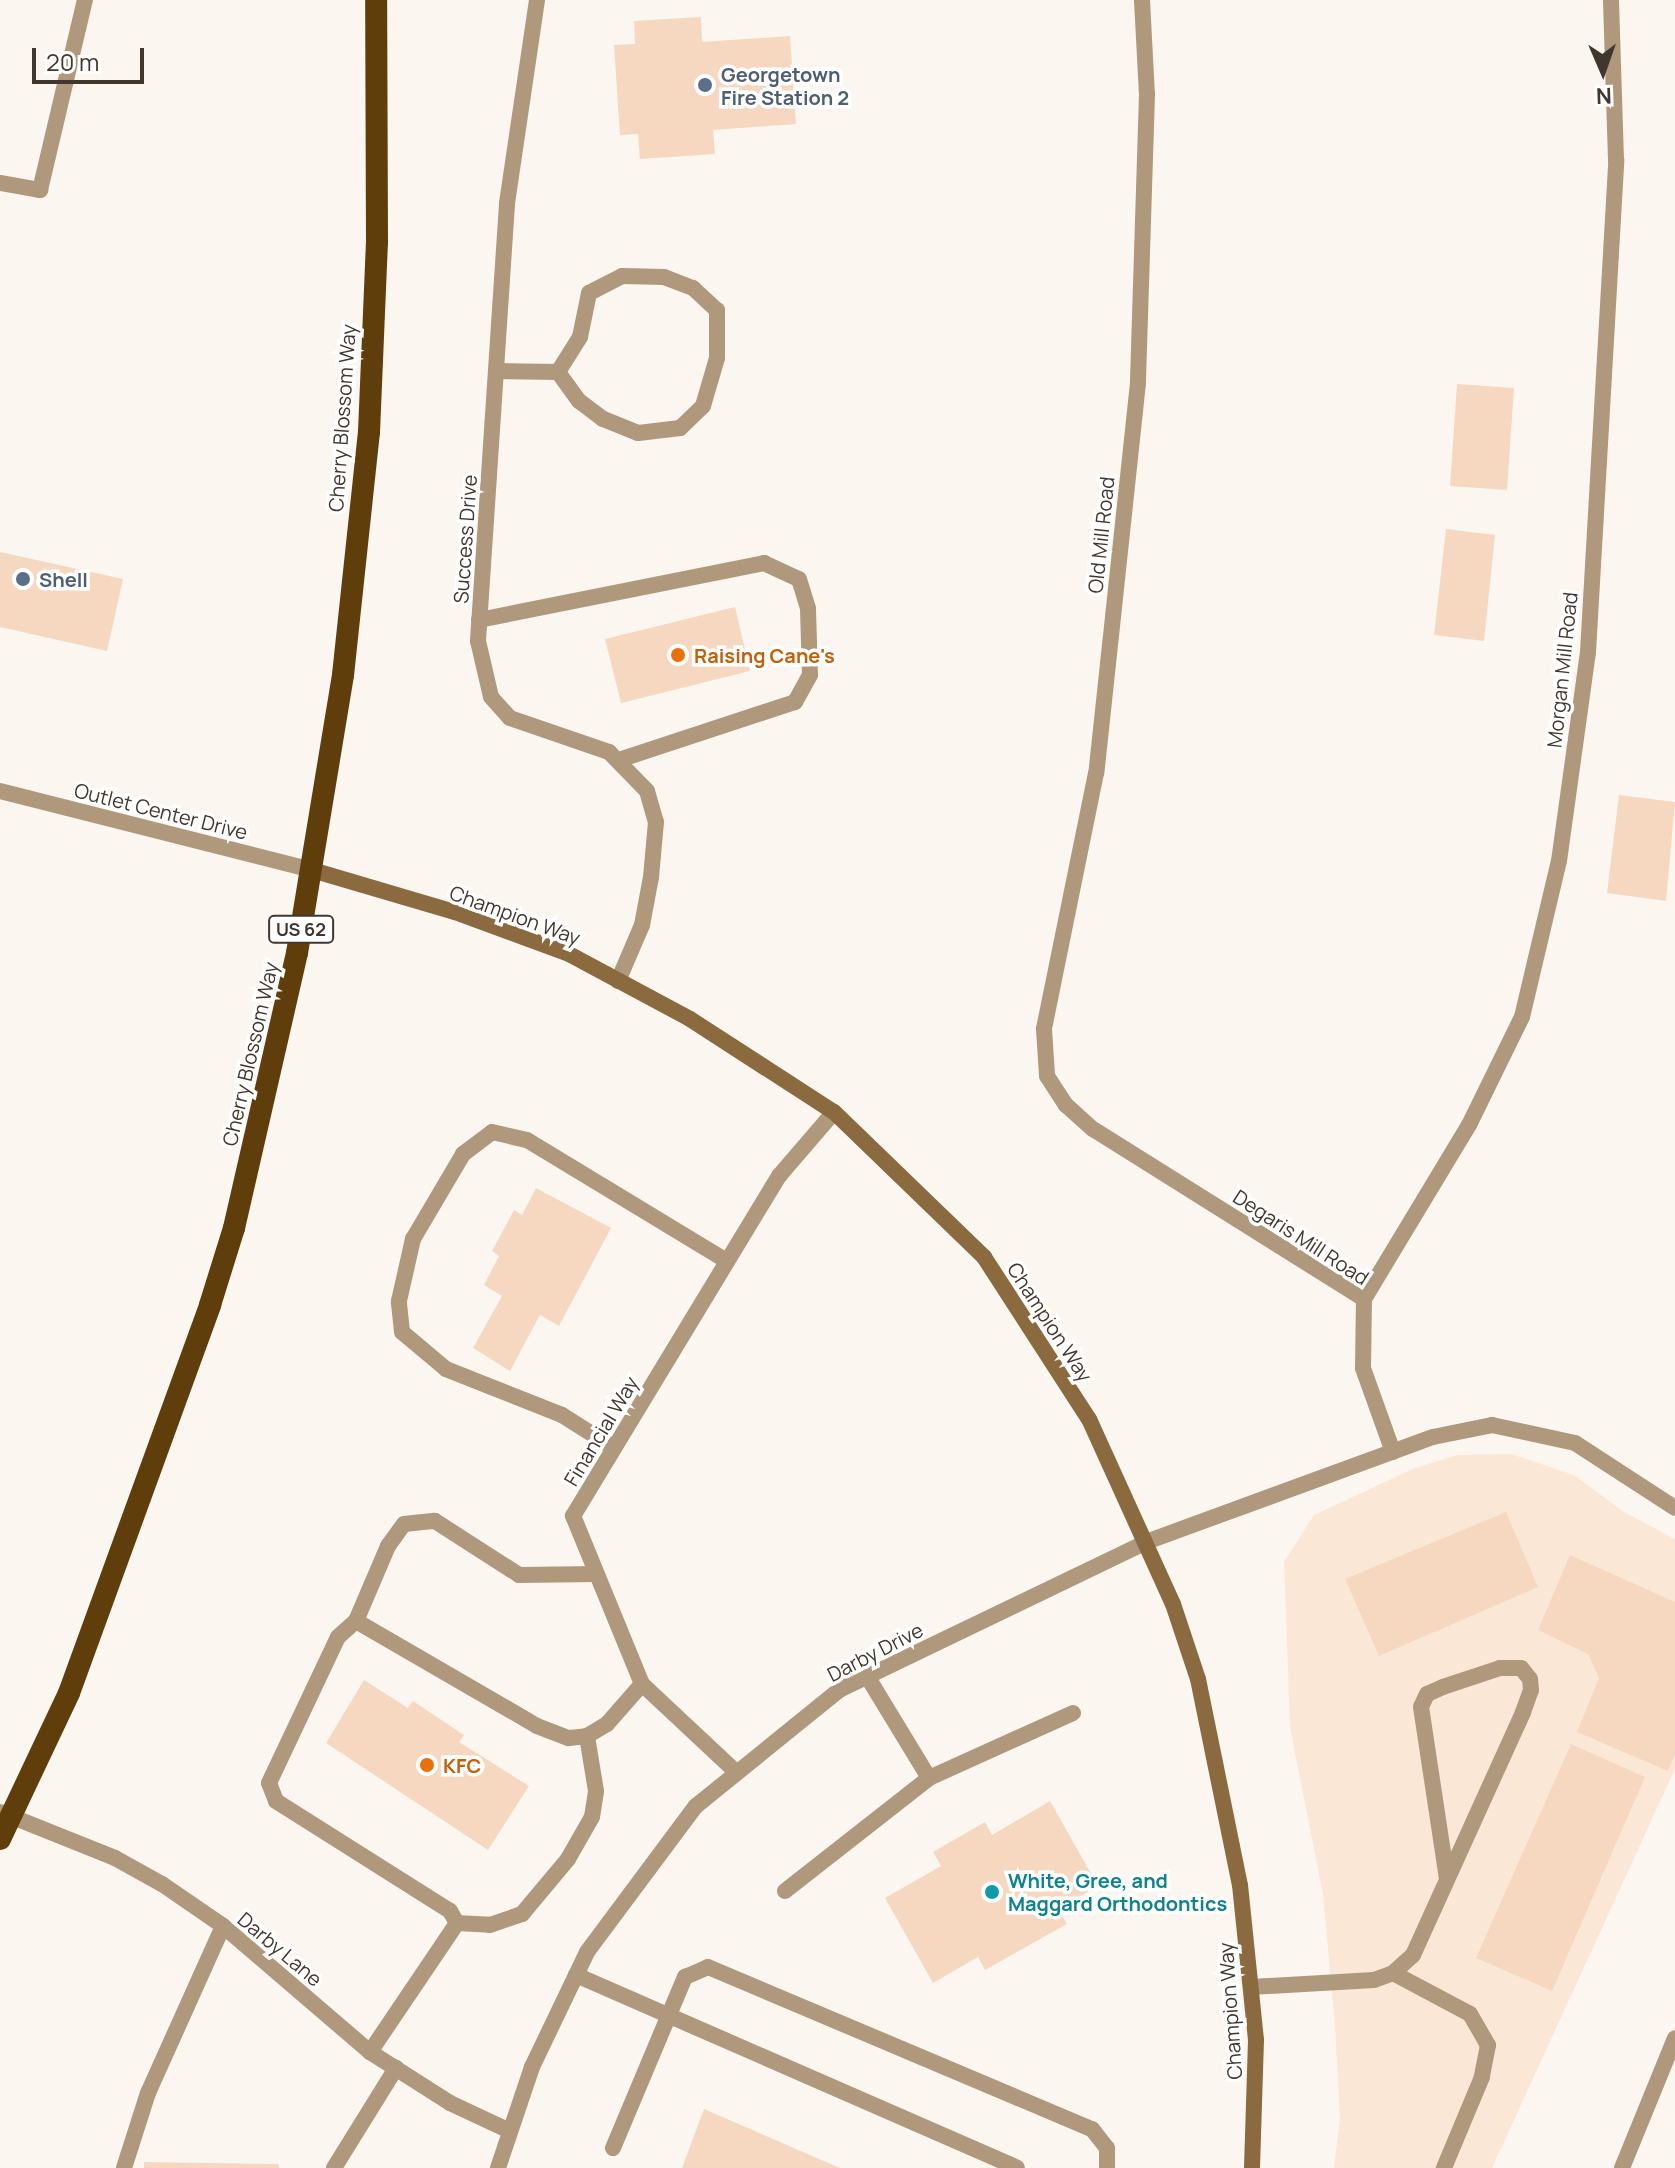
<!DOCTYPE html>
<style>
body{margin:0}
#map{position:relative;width:1675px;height:2168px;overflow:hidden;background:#fcf6f1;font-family:Manrope,sans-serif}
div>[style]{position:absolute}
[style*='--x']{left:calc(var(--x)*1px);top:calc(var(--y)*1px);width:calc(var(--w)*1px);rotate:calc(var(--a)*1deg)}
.built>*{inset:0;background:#fbe7d6}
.building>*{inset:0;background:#f6d8c1}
.service>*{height:16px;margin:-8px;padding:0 8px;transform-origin:8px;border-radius:8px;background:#b0987c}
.minor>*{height:16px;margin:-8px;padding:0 8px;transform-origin:8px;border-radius:8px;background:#b0987c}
.secondary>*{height:16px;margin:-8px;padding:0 8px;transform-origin:8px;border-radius:8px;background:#8c6a40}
.trunk>*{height:22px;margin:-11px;padding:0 11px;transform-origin:11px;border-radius:11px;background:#603e0c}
.dots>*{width:22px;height:22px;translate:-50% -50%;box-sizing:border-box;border:4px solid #fff;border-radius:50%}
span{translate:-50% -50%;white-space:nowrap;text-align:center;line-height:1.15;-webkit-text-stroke:7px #fff;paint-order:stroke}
.shield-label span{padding:2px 6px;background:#fff;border:2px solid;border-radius:6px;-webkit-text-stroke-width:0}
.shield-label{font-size:18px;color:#42372e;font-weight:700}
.service-label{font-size:20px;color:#4e5e75;font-weight:700}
.left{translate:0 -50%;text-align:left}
.street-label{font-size:20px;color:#42372e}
.food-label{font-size:20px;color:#c56008;font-weight:700}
.culture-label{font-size:20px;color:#0d838f;font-weight:700}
.north{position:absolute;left:1563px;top:32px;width:80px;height:80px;-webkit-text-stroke:6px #fff;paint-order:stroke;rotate:178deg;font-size:22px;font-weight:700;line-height:32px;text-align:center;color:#42372e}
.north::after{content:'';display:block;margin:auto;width:28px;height:36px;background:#42372e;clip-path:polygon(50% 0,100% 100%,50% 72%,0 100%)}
.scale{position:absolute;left:32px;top:48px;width:112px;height:36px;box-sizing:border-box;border:4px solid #42372e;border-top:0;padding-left:10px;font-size:24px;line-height:28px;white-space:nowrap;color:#42372e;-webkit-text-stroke:6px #fff;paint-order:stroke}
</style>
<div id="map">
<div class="built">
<div style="clip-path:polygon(1511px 1454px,1574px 1475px,1624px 1512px,1675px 1539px,1675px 1769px,1492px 2168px,1334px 2168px,1340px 2119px,1335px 2026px,1323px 1894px,1290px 1727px,1284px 1562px,1314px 1515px,1415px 1468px,1458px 1455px)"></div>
</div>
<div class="building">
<div style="clip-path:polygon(701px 17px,702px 42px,790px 36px,796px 124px,713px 130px,715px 154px,640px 159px,638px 134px,620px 135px,614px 45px,635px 44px,634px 21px)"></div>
<div style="clip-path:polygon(1457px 384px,1514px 388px,1507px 490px,1450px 486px)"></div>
<div style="clip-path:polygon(1446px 529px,1495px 535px,1484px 641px,1434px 635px)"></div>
<div style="clip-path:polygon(0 552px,123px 579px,107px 651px,0 627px)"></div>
<div style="clip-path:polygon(735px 607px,750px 671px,621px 703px,605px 639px)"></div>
<div style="clip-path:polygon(1619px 795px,1675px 802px,1666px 901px,1607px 893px)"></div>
<div style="clip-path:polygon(536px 1188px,611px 1228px,559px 1326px,540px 1315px,510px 1371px,473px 1348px,502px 1296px,484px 1285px,499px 1256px,492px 1251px,514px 1210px,522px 1215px)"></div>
<div style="clip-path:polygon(1506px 1512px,1538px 1587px,1379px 1656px,1345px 1579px)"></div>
<div style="clip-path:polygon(1570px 1555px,1675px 1602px,1675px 1754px,1668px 1771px,1577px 1732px,1599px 1678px,1588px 1654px,1538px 1630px)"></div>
<div style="clip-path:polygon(364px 1680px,408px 1708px,413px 1701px,464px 1735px,459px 1742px,529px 1786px,488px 1850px,326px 1743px)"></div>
<div style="clip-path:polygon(1571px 1744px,1645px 1777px,1552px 1991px,1476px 1958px)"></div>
<div style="clip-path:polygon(1050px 1801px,1098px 1886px,1058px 1909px,1067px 1924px,985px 1970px,978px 1957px,933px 1983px,885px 1898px,941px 1866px,933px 1852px,985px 1822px,992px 1835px)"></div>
<div style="clip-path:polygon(704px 2109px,840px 2168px,682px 2168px)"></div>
<div style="clip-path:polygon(144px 2162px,278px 2164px,279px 2168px,144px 2168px)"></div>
</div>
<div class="service">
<div style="--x:0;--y:183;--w:41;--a:9.9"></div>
<div style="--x:40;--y:190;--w:195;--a:-76.7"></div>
<div style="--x:496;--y:371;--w:62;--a:0.9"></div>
<div style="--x:558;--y:372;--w:41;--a:-57.8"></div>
<div style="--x:580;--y:337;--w:45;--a:-78.4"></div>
<div style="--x:589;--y:293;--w:37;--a:-27"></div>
<div style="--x:622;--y:276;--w:42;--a:1.4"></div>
<div style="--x:664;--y:277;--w:31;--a:21"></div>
<div style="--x:693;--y:288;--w:33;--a:43"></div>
<div style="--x:717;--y:310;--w:48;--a:90"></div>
<div style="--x:717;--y:358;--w:50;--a:106.3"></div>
<div style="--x:703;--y:406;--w:32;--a:136"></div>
<div style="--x:680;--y:428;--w:42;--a:173.2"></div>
<div style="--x:638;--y:433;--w:38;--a:-158"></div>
<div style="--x:603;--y:419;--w:30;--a:-143"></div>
<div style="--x:579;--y:401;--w:36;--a:-126"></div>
<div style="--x:479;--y:620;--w:291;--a:-11.3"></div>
<div style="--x:764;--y:563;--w:38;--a:25"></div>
<div style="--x:799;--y:579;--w:31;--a:73"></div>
<div style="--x:808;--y:609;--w:66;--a:88.3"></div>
<div style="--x:810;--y:675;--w:31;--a:119"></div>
<div style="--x:795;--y:702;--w:185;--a:161.8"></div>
<div style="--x:614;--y:1448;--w:62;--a:-147.6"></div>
<div style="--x:562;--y:1415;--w:125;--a:-158.4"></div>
<div style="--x:446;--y:1369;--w:57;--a:-139.9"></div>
<div style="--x:402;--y:1332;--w:31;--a:-96"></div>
<div style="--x:399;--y:1301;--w:64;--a:-77.3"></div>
<div style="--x:413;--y:1239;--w:99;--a:-59.5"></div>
<div style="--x:463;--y:1154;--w:36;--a:-37"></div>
<div style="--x:492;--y:1132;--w:36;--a:13"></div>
<div style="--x:527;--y:1140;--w:234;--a:31.2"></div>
<div style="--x:356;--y:1621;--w:82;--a:-66.9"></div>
<div style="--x:388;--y:1546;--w:27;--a:-54"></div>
<div style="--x:404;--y:1524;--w:31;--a:-6"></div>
<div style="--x:435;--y:1521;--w:100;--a:32.7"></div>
<div style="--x:519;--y:1575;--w:77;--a:-0.7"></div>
<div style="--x:867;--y:1676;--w:119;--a:58.7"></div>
<div style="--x:785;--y:1891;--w:183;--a:-38.1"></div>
<div style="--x:929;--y:1778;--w:158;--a:-24.3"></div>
<div style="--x:457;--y:1923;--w:33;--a:3"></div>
<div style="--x:490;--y:1925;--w:34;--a:-19"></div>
<div style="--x:522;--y:1914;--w:72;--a:-50.1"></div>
<div style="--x:568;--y:1859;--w:48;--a:-60.3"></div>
<div style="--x:592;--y:1817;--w:26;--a:-81"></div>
<div style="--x:596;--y:1791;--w:56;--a:-99.3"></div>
<div style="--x:1393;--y:1973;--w:87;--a:28"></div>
<div style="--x:1470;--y:2014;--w:36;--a:60"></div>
<div style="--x:1488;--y:2045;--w:33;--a:101"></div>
<div style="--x:1482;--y:2077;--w:99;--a:112.7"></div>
<div style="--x:576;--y:1975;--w:481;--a:23.6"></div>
<div style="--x:1251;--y:1987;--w:123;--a:-3.3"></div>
<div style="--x:1374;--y:1980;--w:20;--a:-20"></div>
<div style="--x:1393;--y:1973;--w:27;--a:-42"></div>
<div style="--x:1413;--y:1955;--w:267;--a:-65.6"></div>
<div style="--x:1523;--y:1712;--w:23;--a:-70"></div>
<div style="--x:1531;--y:1690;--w:11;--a:-95"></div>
<div style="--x:1530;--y:1679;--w:14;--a:-129"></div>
<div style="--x:1521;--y:1668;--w:21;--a:180"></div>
<div style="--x:1500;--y:1668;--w:60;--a:161.6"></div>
<div style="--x:1443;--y:1687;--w:17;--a:156"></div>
<div style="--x:1427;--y:1694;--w:14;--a:115"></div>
<div style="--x:1421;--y:1707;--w:173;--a:81.4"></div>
<div style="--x:370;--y:2052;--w:156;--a:-56"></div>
<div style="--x:457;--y:1923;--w:14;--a:-120"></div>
<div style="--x:450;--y:1911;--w:206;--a:-147.7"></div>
<div style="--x:276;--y:1801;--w:19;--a:-111"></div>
<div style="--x:269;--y:1783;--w:161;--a:-64.7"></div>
<div style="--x:338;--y:1637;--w:24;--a:-42"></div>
<div style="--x:356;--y:1621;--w:209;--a:30.1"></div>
<div style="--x:537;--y:1726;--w:34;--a:21"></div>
<div style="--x:569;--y:1738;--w:18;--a:-6"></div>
<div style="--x:587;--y:1736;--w:23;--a:-31"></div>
<div style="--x:607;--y:1724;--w:53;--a:-48.8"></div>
<div style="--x:613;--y:2148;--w:186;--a:-67.2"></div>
<div style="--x:685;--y:1977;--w:25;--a:-23"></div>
<div style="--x:708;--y:1967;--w:417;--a:22.9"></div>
<div style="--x:1092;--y:2129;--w:24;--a:52"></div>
<div style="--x:1107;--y:2148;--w:20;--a:90"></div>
<div style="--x:124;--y:2168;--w:79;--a:-72.3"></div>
<div style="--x:148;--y:2093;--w:183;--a:-65.8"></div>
<div style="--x:334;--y:2168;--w:118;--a:-58.2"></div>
<div style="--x:1622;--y:2168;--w:140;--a:-67.8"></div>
</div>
<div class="minor">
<div style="--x:537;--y:0;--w:206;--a:98.4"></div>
<div style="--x:507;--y:204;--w:438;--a:93.8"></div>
<div style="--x:478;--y:641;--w:57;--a:76.9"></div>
<div style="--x:491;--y:697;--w:28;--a:48"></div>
<div style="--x:510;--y:718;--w:105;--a:19"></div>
<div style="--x:609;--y:752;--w:54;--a:45.7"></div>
<div style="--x:647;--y:791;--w:32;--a:74"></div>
<div style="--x:656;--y:822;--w:55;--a:95.2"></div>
<div style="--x:651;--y:877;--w:49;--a:100.6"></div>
<div style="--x:642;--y:925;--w:61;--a:113.2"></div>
<div style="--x:1142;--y:0;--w:94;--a:87"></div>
<div style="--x:1147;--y:94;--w:289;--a:91.8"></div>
<div style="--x:1138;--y:383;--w:392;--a:96.1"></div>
<div style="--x:1096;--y:773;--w:261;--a:101.5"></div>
<div style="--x:1044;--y:1029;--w:47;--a:86.3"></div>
<div style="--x:1047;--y:1076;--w:35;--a:57"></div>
<div style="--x:1066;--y:1105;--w:36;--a:42"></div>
<div style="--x:1093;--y:1129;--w:320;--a:32.1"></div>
<div style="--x:0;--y:791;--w:322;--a:14.2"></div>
<div style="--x:1393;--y:1452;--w:89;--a:-109.7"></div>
<div style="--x:1363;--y:1368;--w:69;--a:-89.2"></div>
<div style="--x:1364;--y:1299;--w:203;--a:-58.9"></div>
<div style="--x:1469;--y:1125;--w:120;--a:-63.9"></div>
<div style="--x:1522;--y:1017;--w:160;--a:-76.7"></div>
<div style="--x:1559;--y:861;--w:211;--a:-82.1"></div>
<div style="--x:1588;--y:652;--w:493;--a:-86.7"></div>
<div style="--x:1616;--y:160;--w:160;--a:-91.8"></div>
<div style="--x:735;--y:1771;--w:127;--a:-136.9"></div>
<div style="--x:642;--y:1684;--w:182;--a:-112.3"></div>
<div style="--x:573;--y:1516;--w:398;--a:-58.8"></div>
<div style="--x:779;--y:1176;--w:84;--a:-49.3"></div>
<div style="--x:0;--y:1812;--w:124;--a:21.8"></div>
<div style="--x:115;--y:1858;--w:54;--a:29"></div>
<div style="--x:162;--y:1884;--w:74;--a:34.5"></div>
<div style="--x:223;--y:1926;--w:194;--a:40.6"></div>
<div style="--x:370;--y:2052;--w:95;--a:32.5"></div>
<div style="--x:450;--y:2103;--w:66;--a:25"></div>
<div style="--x:498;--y:2168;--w:107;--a:-71.4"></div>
<div style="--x:532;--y:2067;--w:127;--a:-64.4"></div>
<div style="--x:587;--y:1952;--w:182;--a:-53.3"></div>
<div style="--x:696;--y:1806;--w:184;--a:-39"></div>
<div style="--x:839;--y:1690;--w:341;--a:-25.7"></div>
<div style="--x:1146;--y:1542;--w:306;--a:-20.1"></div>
<div style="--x:1433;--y:1437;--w:60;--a:-11.5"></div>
<div style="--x:1492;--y:1425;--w:85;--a:12.2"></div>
<div style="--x:1575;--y:1443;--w:119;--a:33"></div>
</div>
<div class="secondary">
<div style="--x:312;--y:870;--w:149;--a:16.4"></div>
<div style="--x:455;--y:912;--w:121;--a:20.2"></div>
<div style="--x:569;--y:954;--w:137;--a:28.2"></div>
<div style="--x:690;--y:1019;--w:171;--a:32.9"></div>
<div style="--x:834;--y:1112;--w:209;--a:44"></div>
<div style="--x:984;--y:1257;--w:193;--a:57.1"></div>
<div style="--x:1089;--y:1419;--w:203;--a:65.6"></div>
<div style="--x:1173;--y:1604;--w:79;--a:71.6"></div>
<div style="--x:1198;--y:1679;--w:210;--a:78.5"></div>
<div style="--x:1240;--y:1885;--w:156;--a:84.1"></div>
<div style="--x:1256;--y:2040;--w:128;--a:91.8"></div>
</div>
<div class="trunk">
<div style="--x:0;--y:1839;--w:161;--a:-64.7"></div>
<div style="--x:69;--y:1693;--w:413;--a:-70"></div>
<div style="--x:210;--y:1305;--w:81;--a:-72.7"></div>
<div style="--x:234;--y:1228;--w:282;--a:-77.1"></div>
<div style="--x:297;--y:953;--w:282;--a:-80.6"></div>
<div style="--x:343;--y:675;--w:244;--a:-83.9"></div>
<div style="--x:369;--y:432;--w:189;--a:-87.6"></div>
<div style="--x:377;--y:243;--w:243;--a:-90.2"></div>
</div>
<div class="dots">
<div style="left:705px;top:85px;background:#5c6f8a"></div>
<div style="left:23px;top:579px;background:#5c6f8a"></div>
<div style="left:678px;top:655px;background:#e8710a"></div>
<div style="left:427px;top:1765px;background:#e8710a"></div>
<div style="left:992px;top:1892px;background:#0f9aa8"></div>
</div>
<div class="shield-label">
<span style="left:301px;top:929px">US 62</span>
</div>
<div class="service-label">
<span class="left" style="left:721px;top:86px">Georgetown<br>Fire Station 2</span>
<span class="left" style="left:39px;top:579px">Shell</span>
</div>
<div class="street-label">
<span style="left:342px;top:418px;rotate:-86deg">Cherry Blossom Way</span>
<span style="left:1101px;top:535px;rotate:-84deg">Old Mill Road</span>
<span style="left:465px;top:539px;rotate:-86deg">Success Drive</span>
<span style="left:1562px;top:670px;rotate:-84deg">Morgan Mill Road</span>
<span style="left:161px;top:811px;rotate:14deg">Outlet Center Drive</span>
<span style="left:515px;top:915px;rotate:20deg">Champion Way</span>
<span style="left:250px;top:1054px;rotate:-77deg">Cherry Blossom Way</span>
<span style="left:1301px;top:1237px;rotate:33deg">Degaris Mill Road</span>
<span style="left:1050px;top:1322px;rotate:57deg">Champion Way</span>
<span style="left:601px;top:1431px;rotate:-59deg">Financial Way</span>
<span style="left:875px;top:1652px;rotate:-27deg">Darby Drive</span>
<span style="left:280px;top:1949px;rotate:40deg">Darby Lane</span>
<span style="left:1230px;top:2011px;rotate:-94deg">Champion Way</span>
</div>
<div class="food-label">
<span class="left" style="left:694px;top:655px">Raising Cane's</span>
<span class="left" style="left:443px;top:1765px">KFC</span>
</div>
<div class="culture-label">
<span class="left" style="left:1008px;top:1892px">White, Gree, and<br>Maggard Orthodontics</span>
</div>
<div class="north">N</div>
<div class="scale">20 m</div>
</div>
